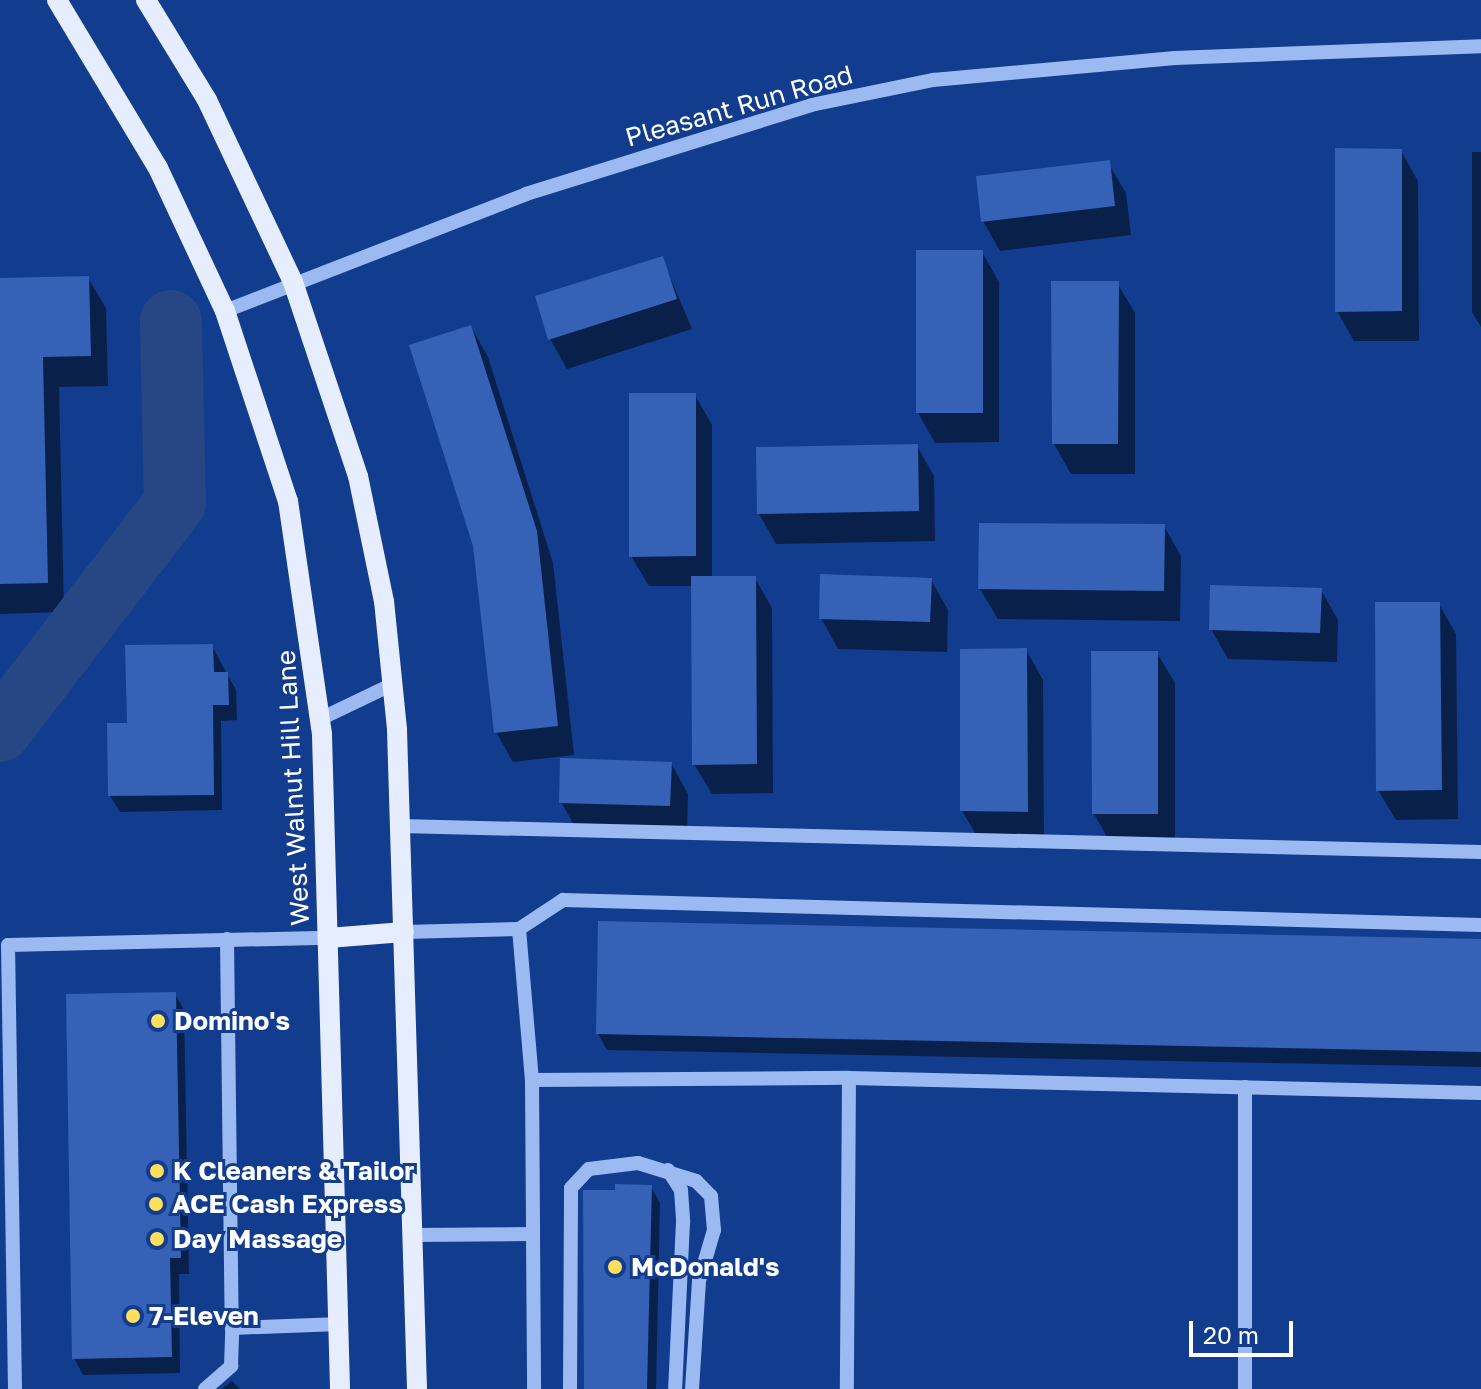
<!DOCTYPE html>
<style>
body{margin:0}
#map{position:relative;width:1481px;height:1389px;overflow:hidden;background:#123c8e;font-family:"Golos Text",sans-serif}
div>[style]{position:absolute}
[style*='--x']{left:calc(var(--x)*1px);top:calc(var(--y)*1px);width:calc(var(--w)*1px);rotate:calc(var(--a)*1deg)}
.shadow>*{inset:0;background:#0007}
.river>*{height:62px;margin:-31px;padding:0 31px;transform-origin:31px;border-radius:31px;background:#274684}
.building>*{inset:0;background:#3562b6}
.minor>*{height:14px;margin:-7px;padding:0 7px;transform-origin:7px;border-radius:7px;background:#9bbaf2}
.major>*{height:20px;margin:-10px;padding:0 10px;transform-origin:10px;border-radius:10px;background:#e6edff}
.dots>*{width:22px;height:22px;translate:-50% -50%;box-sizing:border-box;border:4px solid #123c8e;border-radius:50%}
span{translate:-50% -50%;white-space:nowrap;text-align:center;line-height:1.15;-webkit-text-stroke:6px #123c8e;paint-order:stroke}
.street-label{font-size:26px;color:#fff}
.poi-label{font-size:26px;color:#fff;font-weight:700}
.left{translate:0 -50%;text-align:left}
.scale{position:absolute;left:1189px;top:1321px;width:104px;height:36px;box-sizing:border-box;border:4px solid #fff;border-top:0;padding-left:10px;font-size:24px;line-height:28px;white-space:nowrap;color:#fff;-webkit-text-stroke:6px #123c8e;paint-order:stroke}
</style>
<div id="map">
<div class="shadow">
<div style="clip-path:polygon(1401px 151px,1418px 181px,1419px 341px,1354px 341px,1337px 311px)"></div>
<div style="clip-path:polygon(1472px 152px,1481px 152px,1481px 327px,1472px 312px)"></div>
<div style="clip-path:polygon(1108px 163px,1126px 193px,1131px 235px,1000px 251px,983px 221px)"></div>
<div style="clip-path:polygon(982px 252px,999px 282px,999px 442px,935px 443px,918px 413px)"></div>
<div style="clip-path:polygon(662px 258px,692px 329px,567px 369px,550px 339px)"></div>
<div style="clip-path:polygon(88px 278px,106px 308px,108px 386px,59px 387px,64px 612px,0 614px,0 280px)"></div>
<div style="clip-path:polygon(1117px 283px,1135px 313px,1135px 474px,1071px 474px,1054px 444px)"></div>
<div style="clip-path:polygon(471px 327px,488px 357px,553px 563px,574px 755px,513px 762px,496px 732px,474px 546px)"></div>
<div style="clip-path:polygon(695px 395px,712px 425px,712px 578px,755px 578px,772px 608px,773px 793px,712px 794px,694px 764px,693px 586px,649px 586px,631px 556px)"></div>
<div style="clip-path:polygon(917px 446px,934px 476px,935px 541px,776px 544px,759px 514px)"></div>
<div style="clip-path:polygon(1164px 526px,1181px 556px,1180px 621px,998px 619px,980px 589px)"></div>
<div style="clip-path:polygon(931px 580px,948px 610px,947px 652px,838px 649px,821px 618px)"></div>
<div style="clip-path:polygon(1321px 590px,1338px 620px,1337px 662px,1228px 659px,1211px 629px)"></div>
<div style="clip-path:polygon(1439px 604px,1456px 634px,1458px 819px,1396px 820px,1378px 790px)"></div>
<div style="clip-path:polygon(212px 646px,236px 690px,237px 720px,221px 721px,222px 810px,120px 812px,110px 796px,129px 725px)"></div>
<div style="clip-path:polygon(1026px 650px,1043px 680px,1044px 841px,980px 841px,962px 811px)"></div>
<div style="clip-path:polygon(1157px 653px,1175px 683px,1175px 844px,1111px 844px,1094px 814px)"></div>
<div style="clip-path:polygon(671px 763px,688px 794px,687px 835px,578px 832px,561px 802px)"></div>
<div style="clip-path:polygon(1481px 941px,1481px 1067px,607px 1050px,598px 1034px)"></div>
<div style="clip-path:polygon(175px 994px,184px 1010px,189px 1274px,179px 1274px,180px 1373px,83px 1375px,74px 1358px)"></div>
<div style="clip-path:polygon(651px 1187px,660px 1203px,656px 1389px,586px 1389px,617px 1192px)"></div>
<div style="clip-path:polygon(232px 1381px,240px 1389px,222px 1389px)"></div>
</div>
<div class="river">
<div style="--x:0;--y:731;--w:287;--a:-52.5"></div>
<div style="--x:175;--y:503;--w:182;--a:-91.3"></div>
</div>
<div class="building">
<div style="clip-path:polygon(1335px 148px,1402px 149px,1402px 311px,1335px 312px)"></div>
<div style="clip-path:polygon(1110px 160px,1115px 206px,981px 222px,976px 176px)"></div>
<div style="clip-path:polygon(916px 250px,983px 250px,983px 413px,916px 413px)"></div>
<div style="clip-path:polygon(663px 256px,677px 299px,548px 340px,535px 296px)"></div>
<div style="clip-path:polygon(89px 276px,91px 356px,43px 357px,48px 583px,0 584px,0 278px)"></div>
<div style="clip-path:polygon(1051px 281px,1119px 281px,1118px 444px,1052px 444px)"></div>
<div style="clip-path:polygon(471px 325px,537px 531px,558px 726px,494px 733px,473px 546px,409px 345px)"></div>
<div style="clip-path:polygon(629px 393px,696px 393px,696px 556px,629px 557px)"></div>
<div style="clip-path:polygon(918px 444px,919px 511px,757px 514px,756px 447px)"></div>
<div style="clip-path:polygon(979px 523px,1165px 524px,1164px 591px,978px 589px)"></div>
<div style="clip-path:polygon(820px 574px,932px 578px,930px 622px,819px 619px)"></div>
<div style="clip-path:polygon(691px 576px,756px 576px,757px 764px,692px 765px)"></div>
<div style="clip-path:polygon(1210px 585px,1322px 588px,1320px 633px,1209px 630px)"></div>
<div style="clip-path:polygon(1375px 602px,1440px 602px,1442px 790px,1376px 791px)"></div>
<div style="clip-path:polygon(213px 644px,214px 672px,228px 672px,229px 705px,213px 705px,214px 795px,108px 796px,107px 723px,127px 723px,125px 645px)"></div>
<div style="clip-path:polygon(1027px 648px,1028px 812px,960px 811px,960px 649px)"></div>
<div style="clip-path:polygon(1091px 651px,1158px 651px,1158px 814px,1092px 814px)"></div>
<div style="clip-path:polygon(560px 758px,672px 762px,670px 806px,559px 803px)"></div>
<div style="clip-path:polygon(598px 921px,1481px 939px,1481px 1052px,596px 1034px)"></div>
<div style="clip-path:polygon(176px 992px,181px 1258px,170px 1258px,172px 1357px,72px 1359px,66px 994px)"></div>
<div style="clip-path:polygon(615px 1184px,652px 1185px,647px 1389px,584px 1389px,583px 1190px,615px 1190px)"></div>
</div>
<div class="minor">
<div style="--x:225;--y:311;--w:323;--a:-21.2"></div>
<div style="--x:526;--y:194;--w:299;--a:-17.3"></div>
<div style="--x:811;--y:105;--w:125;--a:-11.6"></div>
<div style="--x:933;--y:80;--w:243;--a:-5.2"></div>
<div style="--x:1175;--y:58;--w:306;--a:-2.2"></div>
<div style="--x:320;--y:719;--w:81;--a:-25.6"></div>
<div style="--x:400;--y:826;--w:1081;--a:1.38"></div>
<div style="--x:519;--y:929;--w:53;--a:-33.4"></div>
<div style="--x:563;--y:900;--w:918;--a:1.56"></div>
<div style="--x:404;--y:932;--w:115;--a:-1.5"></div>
<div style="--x:519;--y:929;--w:152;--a:85.1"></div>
<div style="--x:532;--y:1080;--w:154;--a:89.6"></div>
<div style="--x:533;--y:1234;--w:119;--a:179.5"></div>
<div style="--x:227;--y:939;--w:389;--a:89.3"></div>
<div style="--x:849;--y:1078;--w:632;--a:1.36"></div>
<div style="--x:532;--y:1080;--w:317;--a:-0.4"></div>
<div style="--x:849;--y:1078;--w:311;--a:90.4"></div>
<div style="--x:668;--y:1170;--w:24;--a:57"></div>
<div style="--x:681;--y:1190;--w:32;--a:86"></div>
<div style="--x:683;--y:1222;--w:167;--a:92.7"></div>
<div style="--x:533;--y:1234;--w:155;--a:89.6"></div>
<div style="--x:15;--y:1389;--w:444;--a:-90.9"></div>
<div style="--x:8;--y:945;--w:320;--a:-1.3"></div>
<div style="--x:205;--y:1389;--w:35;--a:-41"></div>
<div style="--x:231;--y:1366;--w:38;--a:-88"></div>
<div style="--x:232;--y:1328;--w:108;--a:-2.1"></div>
<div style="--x:570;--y:1389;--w:201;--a:-89.7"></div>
<div style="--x:571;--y:1188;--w:26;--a:-47"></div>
<div style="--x:589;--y:1169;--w:49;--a:-7"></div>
<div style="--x:638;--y:1163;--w:61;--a:17.2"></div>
<div style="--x:696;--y:1181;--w:21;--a:45"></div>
<div style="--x:711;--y:1196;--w:34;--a:85"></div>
<div style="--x:714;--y:1230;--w:53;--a:106.4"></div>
<div style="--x:699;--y:1281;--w:108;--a:93.7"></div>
<div style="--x:1245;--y:1389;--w:302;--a:-90"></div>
</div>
<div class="major">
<div style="--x:57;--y:0;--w:196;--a:59"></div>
<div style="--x:158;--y:168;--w:158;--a:64.9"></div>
<div style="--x:225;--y:311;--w:200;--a:71.7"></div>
<div style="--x:288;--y:501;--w:236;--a:81.7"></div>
<div style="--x:322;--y:735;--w:654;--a:88.42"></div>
<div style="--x:146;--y:0;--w:117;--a:58.6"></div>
<div style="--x:207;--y:100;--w:201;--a:64.7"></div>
<div style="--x:293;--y:282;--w:205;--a:71.5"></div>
<div style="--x:358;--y:476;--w:128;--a:78.3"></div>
<div style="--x:384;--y:601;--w:130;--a:84.2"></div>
<div style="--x:397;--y:730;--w:659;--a:88.26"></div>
<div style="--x:328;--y:938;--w:76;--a:-4.5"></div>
</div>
<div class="dots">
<div style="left:158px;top:1021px;background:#ffdf5c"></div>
<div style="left:157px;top:1171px;background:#ffdf5c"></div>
<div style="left:156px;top:1204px;background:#ffdf5c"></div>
<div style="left:157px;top:1239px;background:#ffdf5c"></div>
<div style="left:615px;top:1267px;background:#ffdf5c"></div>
<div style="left:133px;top:1316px;background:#ffdf5c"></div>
</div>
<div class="street-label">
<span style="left:739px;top:106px;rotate:-16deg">Pleasant Run Road</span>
<span style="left:293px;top:788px;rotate:-93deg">West Walnut Hill Lane</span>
</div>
<div class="poi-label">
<span class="left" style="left:174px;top:1021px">Domino's</span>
<span class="left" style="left:173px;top:1171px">K Cleaners &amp; Tailor</span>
<span class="left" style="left:172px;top:1204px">ACE Cash Express</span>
<span class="left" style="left:173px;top:1239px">Day Massage</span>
<span class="left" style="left:631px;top:1267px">McDonald's</span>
<span class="left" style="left:149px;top:1316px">7-Eleven</span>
</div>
<div class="scale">20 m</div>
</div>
